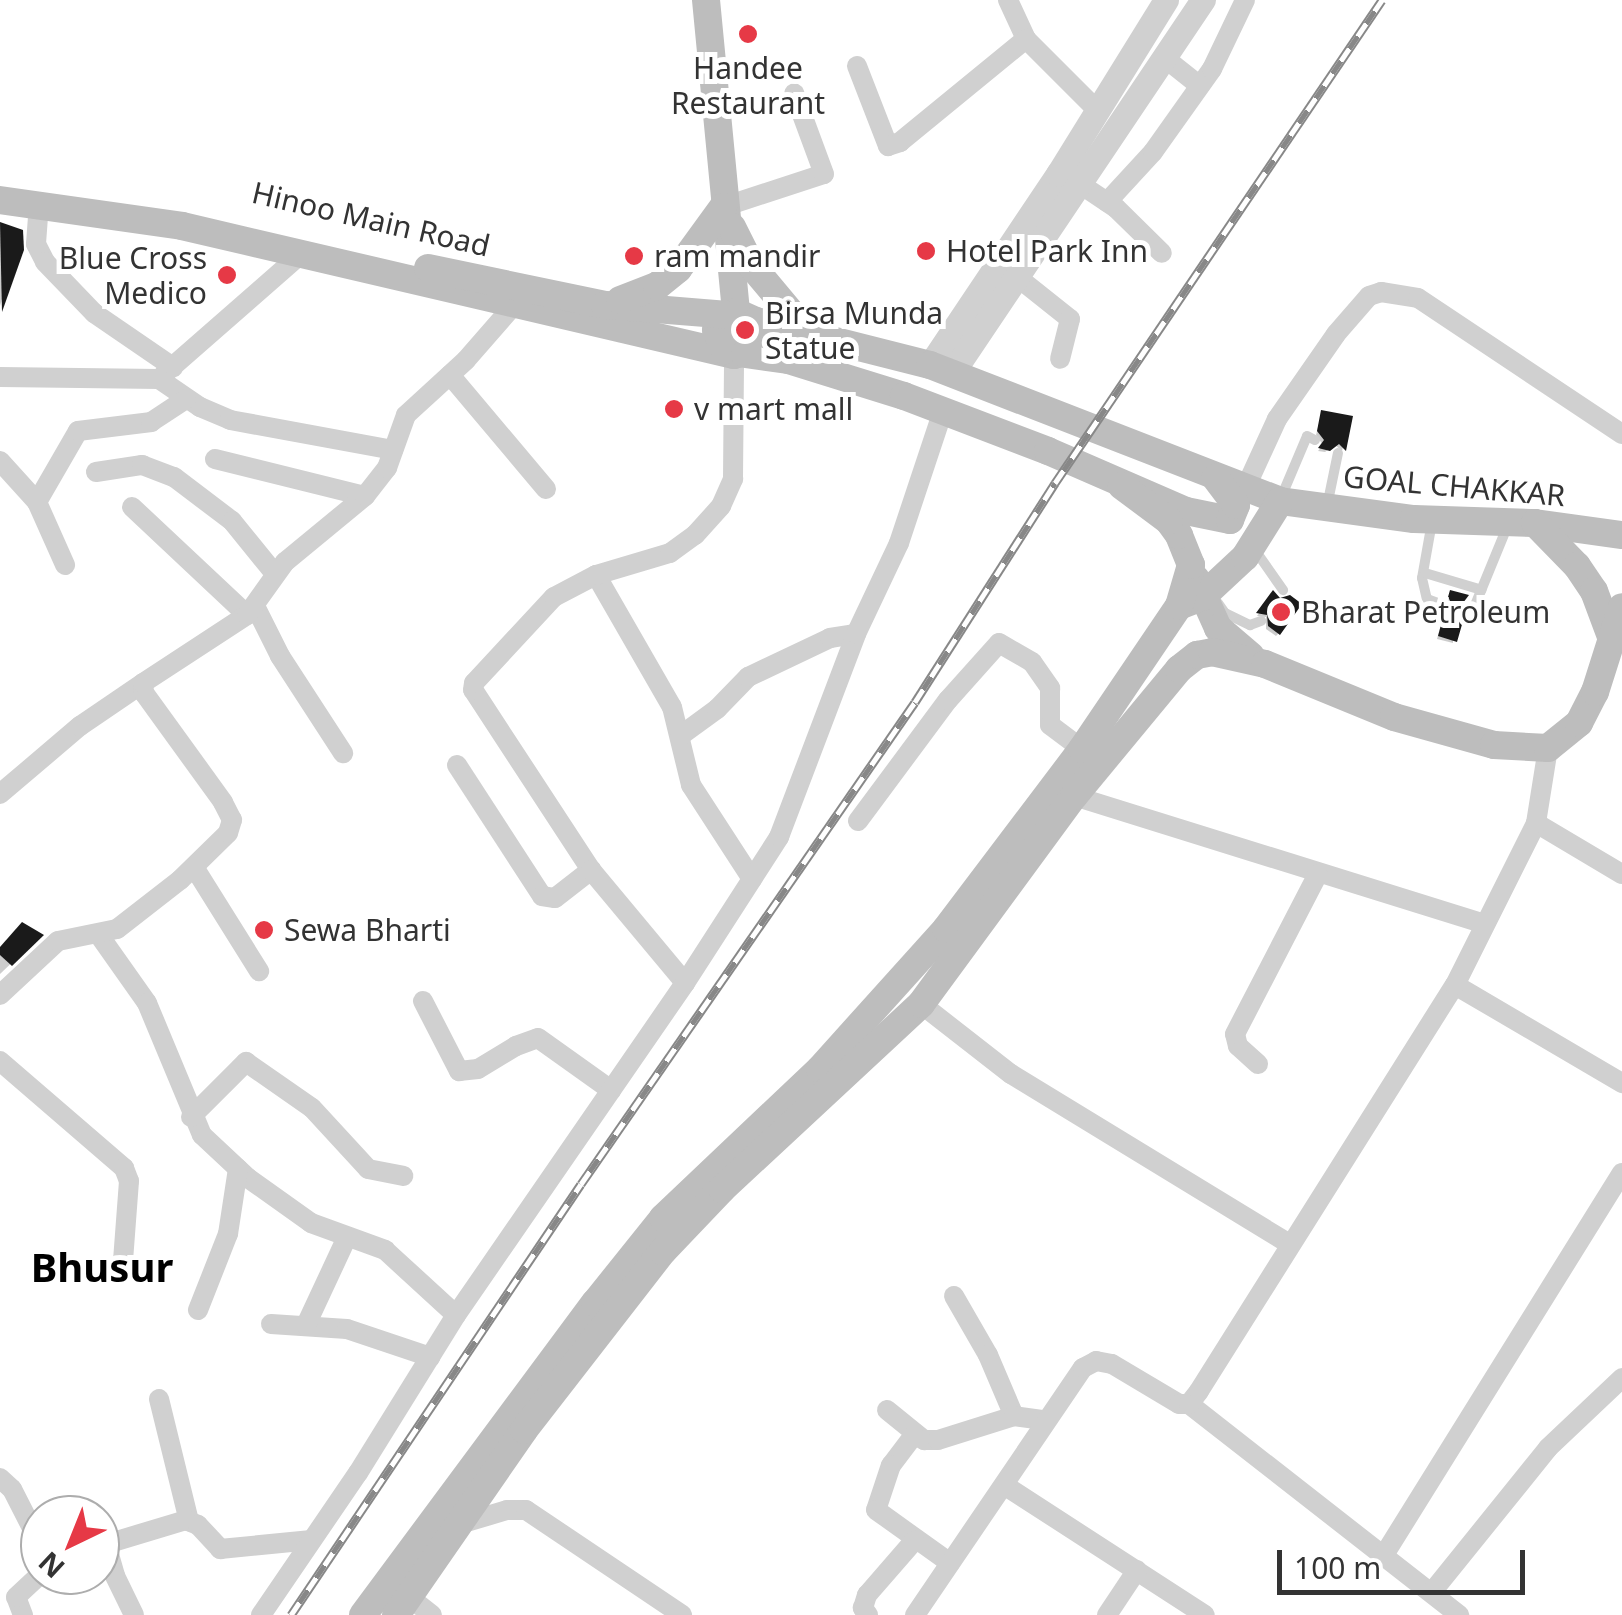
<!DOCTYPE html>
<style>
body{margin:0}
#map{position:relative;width:1622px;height:1615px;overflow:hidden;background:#fff;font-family:"Noto Sans",sans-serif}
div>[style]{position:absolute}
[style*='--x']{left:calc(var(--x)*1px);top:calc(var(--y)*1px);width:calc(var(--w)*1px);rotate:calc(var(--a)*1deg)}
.shadow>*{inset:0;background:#0003}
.building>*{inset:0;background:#1a1a1a}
.service>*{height:10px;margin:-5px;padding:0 5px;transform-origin:5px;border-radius:5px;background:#d0d0d0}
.minor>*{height:20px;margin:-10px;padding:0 10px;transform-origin:10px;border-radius:10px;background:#d0d0d0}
.tertiary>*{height:25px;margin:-12.5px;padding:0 12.5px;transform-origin:12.5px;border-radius:12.5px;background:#d0d0d0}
.secondary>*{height:28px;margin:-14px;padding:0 14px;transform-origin:14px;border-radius:14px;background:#bdbdbd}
.rail>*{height:9px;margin-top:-4.5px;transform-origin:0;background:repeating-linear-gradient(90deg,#fff 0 15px,#888 0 30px);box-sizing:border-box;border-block:2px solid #888}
.dots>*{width:28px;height:28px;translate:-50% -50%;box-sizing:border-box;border:5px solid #fff;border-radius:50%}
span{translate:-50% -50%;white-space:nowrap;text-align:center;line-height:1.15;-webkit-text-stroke:10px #fff;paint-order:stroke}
.poi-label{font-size:30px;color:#333}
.left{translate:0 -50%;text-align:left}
.right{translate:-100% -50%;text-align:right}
.street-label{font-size:30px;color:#333}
.district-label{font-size:40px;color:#000;font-weight:700}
.north{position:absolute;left:20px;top:1495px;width:100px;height:100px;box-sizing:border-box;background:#fff;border:2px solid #adadad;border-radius:50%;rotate:223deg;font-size:28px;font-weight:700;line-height:40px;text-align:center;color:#333}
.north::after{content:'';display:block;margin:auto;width:35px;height:45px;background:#e63946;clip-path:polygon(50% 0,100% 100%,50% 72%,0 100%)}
.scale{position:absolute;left:1277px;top:1550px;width:248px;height:45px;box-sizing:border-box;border:5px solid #333;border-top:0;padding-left:12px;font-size:30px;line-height:35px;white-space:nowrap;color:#333;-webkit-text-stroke:8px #fff;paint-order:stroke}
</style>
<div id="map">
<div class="shadow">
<div style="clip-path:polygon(0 225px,21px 232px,0 306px)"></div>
<div style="clip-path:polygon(1322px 412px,1350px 418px,1342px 451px,1335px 445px,1325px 452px,1318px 451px,1323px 445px,1316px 435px)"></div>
<div style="clip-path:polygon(1451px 592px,1465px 597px,1453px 611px,1453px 643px,1437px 639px,1442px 620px,1453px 612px,1447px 601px)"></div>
<div style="clip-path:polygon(1273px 594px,1278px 634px,1276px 636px,1266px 629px,1266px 617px,1257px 616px)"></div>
<div style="clip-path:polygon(41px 935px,0 974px,0 949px)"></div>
</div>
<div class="building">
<div style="clip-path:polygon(0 222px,23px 230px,24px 250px,2px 312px)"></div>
<div style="clip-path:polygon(1321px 410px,1353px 416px,1346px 451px,1339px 444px,1330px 451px,1318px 448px,1324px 440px,1317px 431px)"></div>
<div style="clip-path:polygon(1273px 590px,1280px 598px,1290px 595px,1302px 604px,1280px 635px,1268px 626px,1267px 615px,1256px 613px)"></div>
<div style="clip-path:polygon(1450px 590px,1469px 595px,1457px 611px,1463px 621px,1457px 642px,1438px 636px,1444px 614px,1454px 608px,1448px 597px)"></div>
<div style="clip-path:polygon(22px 922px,44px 935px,12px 966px,0 955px,0 947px)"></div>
</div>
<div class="service">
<div style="--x:1280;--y:500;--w:69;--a:-67.1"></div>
<div style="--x:1307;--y:436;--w:9;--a:27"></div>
<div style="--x:1327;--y:506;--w:54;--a:-78.3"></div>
<div style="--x:1432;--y:522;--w:57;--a:100.1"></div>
<div style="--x:1422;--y:578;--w:22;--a:77"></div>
<div style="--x:1427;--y:599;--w:20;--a:20"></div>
<div style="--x:1255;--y:550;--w:49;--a:55"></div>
<div style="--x:1425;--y:573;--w:59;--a:16.6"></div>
<div style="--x:1218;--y:603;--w:12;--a:55"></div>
<div style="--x:1225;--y:613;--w:28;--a:26"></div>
<div style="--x:1250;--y:625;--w:12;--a:-20"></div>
<div style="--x:1465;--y:613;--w:6;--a:18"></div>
<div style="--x:1471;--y:615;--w:97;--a:-67.7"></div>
</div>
<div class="minor">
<div style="--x:1008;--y:0;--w:43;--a:65.2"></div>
<div style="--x:1166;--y:59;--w:43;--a:38.5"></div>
<div style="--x:857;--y:66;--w:86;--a:68.8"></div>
<div style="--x:888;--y:146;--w:13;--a:-18"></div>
<div style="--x:900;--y:142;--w:163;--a:-39.3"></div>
<div style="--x:1026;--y:39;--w:99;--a:45"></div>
<div style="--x:1080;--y:184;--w:43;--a:33.7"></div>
<div style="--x:1116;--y:208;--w:64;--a:44.4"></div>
<div style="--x:1107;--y:202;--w:68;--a:-47.4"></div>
<div style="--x:1153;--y:152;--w:102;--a:-54.6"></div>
<div style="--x:1212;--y:69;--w:76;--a:-64.4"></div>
<div style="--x:39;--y:203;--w:41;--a:94.2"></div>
<div style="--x:36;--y:244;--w:20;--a:63"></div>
<div style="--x:45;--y:262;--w:71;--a:46.1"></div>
<div style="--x:94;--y:313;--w:96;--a:34.4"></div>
<div style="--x:723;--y:207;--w:106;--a:-18.1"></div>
<div style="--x:824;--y:174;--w:86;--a:-110.3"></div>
<div style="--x:1016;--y:276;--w:69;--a:38.5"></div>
<div style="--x:1070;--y:319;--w:41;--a:104"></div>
<div style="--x:164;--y:374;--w:181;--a:-41.2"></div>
<div style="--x:450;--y:375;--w:149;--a:49.9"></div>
<div style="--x:0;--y:377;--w:159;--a:0.7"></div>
<div style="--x:159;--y:379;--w:50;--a:34.3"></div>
<div style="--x:200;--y:407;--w:33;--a:23"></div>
<div style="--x:230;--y:420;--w:166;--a:10.4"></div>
<div style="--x:215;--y:459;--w:154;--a:13.9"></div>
<div style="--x:0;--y:461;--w:55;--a:47.9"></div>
<div style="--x:37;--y:502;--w:69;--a:66"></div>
<div style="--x:96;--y:472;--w:47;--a:-8.7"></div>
<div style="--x:142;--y:465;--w:34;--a:21"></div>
<div style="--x:174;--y:477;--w:73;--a:37.2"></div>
<div style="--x:232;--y:521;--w:68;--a:50.9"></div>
<div style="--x:1245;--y:489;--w:77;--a:-65.4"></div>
<div style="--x:1277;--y:419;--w:103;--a:-55.2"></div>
<div style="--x:1336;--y:334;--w:50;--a:-49"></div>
<div style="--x:1369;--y:296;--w:13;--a:-18"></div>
<div style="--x:1381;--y:292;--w:37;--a:9"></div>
<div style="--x:1418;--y:298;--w:245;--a:33.7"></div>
<div style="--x:37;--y:502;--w:82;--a:-60"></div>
<div style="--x:78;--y:431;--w:74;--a:-7"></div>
<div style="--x:151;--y:422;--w:42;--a:-33.3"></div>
<div style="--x:132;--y:507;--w:158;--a:43.2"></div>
<div style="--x:596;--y:575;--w:152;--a:60.1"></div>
<div style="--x:672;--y:707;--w:80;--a:76.3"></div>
<div style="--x:691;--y:785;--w:112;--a:57"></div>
<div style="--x:255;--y:606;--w:56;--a:63.4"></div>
<div style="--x:280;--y:656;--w:116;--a:57"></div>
<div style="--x:680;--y:736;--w:46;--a:-36.1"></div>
<div style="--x:717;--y:709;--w:45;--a:-45.9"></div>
<div style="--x:748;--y:677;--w:91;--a:-25.4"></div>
<div style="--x:830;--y:638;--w:26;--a:-9"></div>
<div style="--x:457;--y:765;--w:156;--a:57"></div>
<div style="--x:542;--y:896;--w:13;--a:9"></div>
<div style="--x:555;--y:898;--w:46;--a:-37.9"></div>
<div style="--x:591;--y:870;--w:215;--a:-123.2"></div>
<div style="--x:473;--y:690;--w:7;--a:-82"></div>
<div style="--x:474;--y:683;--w:117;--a:-47.1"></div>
<div style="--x:554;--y:597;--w:47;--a:-27.6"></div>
<div style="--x:596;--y:575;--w:77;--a:-16.6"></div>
<div style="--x:670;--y:553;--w:31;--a:-36"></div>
<div style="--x:695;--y:535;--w:39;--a:-48"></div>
<div style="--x:721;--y:506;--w:30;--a:-66"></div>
<div style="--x:733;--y:479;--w:124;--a:-89.5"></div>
<div style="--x:0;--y:794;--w:105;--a:-40.4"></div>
<div style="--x:80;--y:726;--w:76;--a:-34.3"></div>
<div style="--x:1074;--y:796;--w:427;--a:17.3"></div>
<div style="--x:858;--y:821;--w:151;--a:-53.4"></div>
<div style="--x:948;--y:700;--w:76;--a:-48.2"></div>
<div style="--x:999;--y:643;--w:38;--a:30"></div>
<div style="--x:1032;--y:662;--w:32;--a:55"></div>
<div style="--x:1050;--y:688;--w:37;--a:90"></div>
<div style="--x:1050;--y:725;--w:40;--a:37"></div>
<div style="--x:1536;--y:823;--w:100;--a:30.7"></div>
<div style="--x:194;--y:867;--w:123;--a:58"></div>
<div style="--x:591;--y:870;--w:147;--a:50.2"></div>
<div style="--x:99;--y:935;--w:83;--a:54.8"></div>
<div style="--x:147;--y:1003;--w:143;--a:67.4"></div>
<div style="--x:202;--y:1135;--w:63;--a:43.1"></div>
<div style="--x:248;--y:1178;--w:77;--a:35.5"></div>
<div style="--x:311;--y:1223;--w:79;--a:20"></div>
<div style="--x:385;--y:1250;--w:96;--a:42.5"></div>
<div style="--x:1455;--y:985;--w:194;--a:30.4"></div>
<div style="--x:0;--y:995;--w:79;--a:-43"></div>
<div style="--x:58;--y:941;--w:60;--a:-11.5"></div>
<div style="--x:117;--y:929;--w:80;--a:-37.9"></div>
<div style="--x:180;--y:880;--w:67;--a:-44.4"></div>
<div style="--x:228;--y:833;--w:14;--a:-73"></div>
<div style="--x:232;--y:820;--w:20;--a:-117"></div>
<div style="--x:223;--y:802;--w:135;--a:-125.9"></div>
<div style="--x:144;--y:693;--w:10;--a:-96"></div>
<div style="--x:143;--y:683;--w:124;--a:-33.2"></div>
<div style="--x:247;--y:615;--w:65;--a:-54.4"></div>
<div style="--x:285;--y:562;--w:104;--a:-39.5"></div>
<div style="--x:365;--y:496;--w:36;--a:-52"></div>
<div style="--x:387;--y:468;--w:56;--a:-70.3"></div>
<div style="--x:406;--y:415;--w:81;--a:-42.5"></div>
<div style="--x:466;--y:360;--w:73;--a:-48.9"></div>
<div style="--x:423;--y:1001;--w:79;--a:62.8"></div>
<div style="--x:459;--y:1071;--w:19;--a:-6"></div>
<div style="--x:478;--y:1069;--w:44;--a:-31.2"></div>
<div style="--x:516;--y:1046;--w:23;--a:-20"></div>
<div style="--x:538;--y:1038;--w:90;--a:35.5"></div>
<div style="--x:921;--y:1004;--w:114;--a:37.9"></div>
<div style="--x:1011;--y:1074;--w:327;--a:31.4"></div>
<div style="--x:0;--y:1061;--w:164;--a:40.8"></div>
<div style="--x:124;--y:1168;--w:14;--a:69"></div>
<div style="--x:129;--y:1181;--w:79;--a:94.3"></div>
<div style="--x:1258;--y:1064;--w:27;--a:-138"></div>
<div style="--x:1238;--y:1046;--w:12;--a:-104"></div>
<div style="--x:1235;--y:1034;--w:180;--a:-62.6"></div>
<div style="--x:191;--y:1117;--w:78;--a:-45"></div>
<div style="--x:246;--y:1062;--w:80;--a:34.9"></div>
<div style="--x:312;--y:1108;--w:83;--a:47.4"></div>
<div style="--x:368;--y:1169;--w:36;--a:11"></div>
<div style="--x:954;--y:1296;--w:68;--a:60"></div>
<div style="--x:988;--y:1355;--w:66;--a:66.9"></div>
<div style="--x:198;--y:1310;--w:82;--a:-68.5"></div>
<div style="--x:228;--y:1234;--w:66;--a:-81.3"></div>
<div style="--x:271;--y:1324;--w:76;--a:3.8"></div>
<div style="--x:347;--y:1329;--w:88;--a:18.6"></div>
<div style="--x:306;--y:1325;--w:97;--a:-65"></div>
<div style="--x:159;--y:1399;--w:126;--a:76.2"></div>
<div style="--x:1189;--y:1404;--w:343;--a:38"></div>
<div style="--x:887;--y:1410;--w:48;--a:39"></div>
<div style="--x:924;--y:1440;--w:14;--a:0"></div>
<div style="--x:938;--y:1440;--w:80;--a:-17.5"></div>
<div style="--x:1014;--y:1416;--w:30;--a:8"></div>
<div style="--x:914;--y:1435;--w:38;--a:127"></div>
<div style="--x:891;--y:1465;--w:47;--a:108.4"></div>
<div style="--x:876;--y:1510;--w:91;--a:35.6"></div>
<div style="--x:0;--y:1478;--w:16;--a:43"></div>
<div style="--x:12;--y:1489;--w:62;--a:63"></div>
<div style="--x:1004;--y:1485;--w:239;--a:32.9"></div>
<div style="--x:460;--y:1524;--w:49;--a:-16.6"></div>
<div style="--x:507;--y:1510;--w:19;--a:0"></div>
<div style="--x:526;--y:1510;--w:188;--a:33.9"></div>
<div style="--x:106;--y:1544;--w:33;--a:74"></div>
<div style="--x:115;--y:1576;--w:43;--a:64"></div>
<div style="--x:100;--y:1546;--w:90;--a:-16.8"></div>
<div style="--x:186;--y:1520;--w:13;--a:23"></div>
<div style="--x:198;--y:1525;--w:33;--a:47"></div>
<div style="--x:220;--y:1549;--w:92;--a:-5.6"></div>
<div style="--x:1384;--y:1555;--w:450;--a:-58.1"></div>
<div style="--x:1432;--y:1592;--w:185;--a:-51.1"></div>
<div style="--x:1548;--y:1448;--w:102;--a:-43.4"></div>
<div style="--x:409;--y:1597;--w:29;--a:38"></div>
<div style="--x:23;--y:1615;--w:19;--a:-111"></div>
<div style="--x:16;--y:1597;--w:33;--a:-43"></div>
<div style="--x:261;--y:1615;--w:172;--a:-55.7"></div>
<div style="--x:358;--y:1473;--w:186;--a:-58.2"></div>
<div style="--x:456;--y:1315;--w:403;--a:-55.4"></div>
<div style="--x:685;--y:983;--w:174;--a:-57.2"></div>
<div style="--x:779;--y:837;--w:217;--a:-69.2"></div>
<div style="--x:856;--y:634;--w:101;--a:-64.7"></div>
<div style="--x:899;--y:543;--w:139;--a:-71.6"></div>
<div style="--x:868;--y:1615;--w:9;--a:-126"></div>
<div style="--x:863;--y:1608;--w:14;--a:-73"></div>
<div style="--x:867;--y:1595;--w:72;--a:-49"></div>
<div style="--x:915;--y:1615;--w:299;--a:-55.8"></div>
<div style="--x:1083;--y:1368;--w:15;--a:-28"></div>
<div style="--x:1096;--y:1361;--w:16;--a:11"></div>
<div style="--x:1112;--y:1364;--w:78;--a:30.8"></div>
<div style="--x:1179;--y:1404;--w:10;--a:0"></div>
<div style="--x:1189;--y:1404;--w:16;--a:-52"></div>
<div style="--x:1199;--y:1391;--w:480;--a:-57.8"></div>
<div style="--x:1455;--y:985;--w:181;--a:-63.4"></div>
<div style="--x:1536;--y:823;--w:76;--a:-80.9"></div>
<div style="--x:1107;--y:1615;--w:54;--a:-56.3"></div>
</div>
<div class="tertiary">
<div style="--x:930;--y:365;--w:230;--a:-56.2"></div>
<div style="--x:1058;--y:174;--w:205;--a:-58.2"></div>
<div style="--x:952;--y:373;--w:450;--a:-56.1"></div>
</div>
<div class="secondary">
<div style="--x:706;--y:0;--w:313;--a:84.5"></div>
<div style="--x:0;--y:200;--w:184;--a:8.1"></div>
<div style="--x:182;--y:226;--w:567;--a:13.15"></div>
<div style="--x:734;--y:355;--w:20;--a:-15"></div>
<div style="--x:753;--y:350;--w:11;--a:-56"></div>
<div style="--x:759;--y:341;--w:20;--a:-99"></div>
<div style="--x:756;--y:321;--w:22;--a:-156"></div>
<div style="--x:736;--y:312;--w:18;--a:146"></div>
<div style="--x:721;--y:322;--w:9;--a:122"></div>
<div style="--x:716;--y:330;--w:22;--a:66"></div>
<div style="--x:732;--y:227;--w:42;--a:63.4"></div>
<div style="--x:751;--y:265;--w:87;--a:50.1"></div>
<div style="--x:428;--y:268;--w:181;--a:11.8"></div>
<div style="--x:605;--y:305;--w:123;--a:4.6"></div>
<div style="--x:620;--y:300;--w:40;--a:-21"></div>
<div style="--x:657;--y:286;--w:27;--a:-39"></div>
<div style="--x:678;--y:269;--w:77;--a:-54"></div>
<div style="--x:756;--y:321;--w:179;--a:14.2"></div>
<div style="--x:930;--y:365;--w:375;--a:21.2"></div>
<div style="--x:1280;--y:501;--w:135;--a:7.7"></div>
<div style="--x:1414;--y:519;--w:121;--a:1.9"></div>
<div style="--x:1535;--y:523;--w:88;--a:7.9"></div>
<div style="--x:745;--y:354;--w:43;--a:7.9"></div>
<div style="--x:788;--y:360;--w:121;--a:17.2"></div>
<div style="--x:904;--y:396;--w:154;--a:20.9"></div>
<div style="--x:1048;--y:451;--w:150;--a:23.5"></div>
<div style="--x:1186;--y:511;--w:45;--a:11.6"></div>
<div style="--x:1230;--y:520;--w:16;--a:-68"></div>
<div style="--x:1236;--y:505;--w:34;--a:-127"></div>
<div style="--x:1535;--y:523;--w:60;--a:45.7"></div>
<div style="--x:1577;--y:566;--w:30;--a:56"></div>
<div style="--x:1594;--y:591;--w:46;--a:69.6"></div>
<div style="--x:1196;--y:579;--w:54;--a:65.8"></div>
<div style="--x:1218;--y:628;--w:43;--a:40.3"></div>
<div style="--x:1179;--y:606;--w:25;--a:-21"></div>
<div style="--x:1202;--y:597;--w:59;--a:-42.9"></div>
<div style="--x:1245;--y:557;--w:66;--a:-58"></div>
<div style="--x:363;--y:1615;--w:389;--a:-53.4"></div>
<div style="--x:595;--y:1303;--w:109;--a:-51.3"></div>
<div style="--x:663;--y:1218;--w:216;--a:-43.5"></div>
<div style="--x:820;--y:1069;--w:188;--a:-48"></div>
<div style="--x:946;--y:929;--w:226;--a:-52.9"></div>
<div style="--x:1082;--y:749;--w:173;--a:-55.9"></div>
<div style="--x:1179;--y:606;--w:43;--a:-73.7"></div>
<div style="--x:1191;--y:565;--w:32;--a:-112"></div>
<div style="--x:1179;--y:535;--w:17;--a:-126"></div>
<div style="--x:1169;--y:521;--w:59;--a:-143.3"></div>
<div style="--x:396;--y:1615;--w:225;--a:-55.3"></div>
<div style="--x:524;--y:1430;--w:227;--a:-52.2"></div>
<div style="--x:663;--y:1251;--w:86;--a:-46.4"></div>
<div style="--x:722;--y:1189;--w:272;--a:-42.9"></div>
<div style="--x:921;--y:1004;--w:258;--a:-53.7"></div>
<div style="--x:1074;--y:796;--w:165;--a:-50.4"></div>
<div style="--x:1179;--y:669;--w:23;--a:-38"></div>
<div style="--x:1197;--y:655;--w:15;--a:-11"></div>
<div style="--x:1212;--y:652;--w:54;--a:12.8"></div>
<div style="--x:1265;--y:664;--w:139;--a:22.3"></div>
<div style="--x:1394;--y:717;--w:104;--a:15.6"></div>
<div style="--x:1494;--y:745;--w:54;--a:3.2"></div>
<div style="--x:1548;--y:748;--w:40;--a:-39"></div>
<div style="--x:1579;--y:723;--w:35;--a:-63"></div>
<div style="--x:1595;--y:692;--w:89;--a:-72.4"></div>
</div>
<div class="rail">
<div style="--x:291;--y:1615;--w:519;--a:-56.07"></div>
<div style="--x:581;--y:1184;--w:586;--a:-55.28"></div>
<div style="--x:915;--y:702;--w:260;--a:-57.4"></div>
<div style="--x:1055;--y:483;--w:583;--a:-55.9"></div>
</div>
<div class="dots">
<div style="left:748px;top:34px;background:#e63946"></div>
<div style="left:926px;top:251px;background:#e63946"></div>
<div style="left:634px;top:256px;background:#e63946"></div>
<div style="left:227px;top:275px;background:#e63946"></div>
<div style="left:745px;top:330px;background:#e63946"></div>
<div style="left:674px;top:409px;background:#e63946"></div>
<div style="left:1281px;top:612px;background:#e63946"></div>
<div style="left:264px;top:930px;background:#e63946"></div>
</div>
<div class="poi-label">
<span style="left:748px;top:85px">Handee<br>Restaurant</span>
<span class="left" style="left:946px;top:251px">Hotel Park Inn</span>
<span class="left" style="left:654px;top:256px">ram mandir</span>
<span class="right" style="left:207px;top:275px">Blue Cross<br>Medico</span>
<span class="left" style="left:765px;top:330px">Birsa Munda<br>Statue</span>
<span class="left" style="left:694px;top:409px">v mart mall</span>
<span class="left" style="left:1301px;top:612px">Bharat Petroleum</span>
<span class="left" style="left:284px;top:930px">Sewa Bharti</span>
</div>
<div class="street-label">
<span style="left:371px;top:219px;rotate:13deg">Hinoo Main Road</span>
<span style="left:1454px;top:486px;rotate:5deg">GOAL CHAKKAR</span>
</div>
<div class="district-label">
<span style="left:102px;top:1267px">Bhusur</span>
</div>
<div class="north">N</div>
<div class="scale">100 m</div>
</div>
